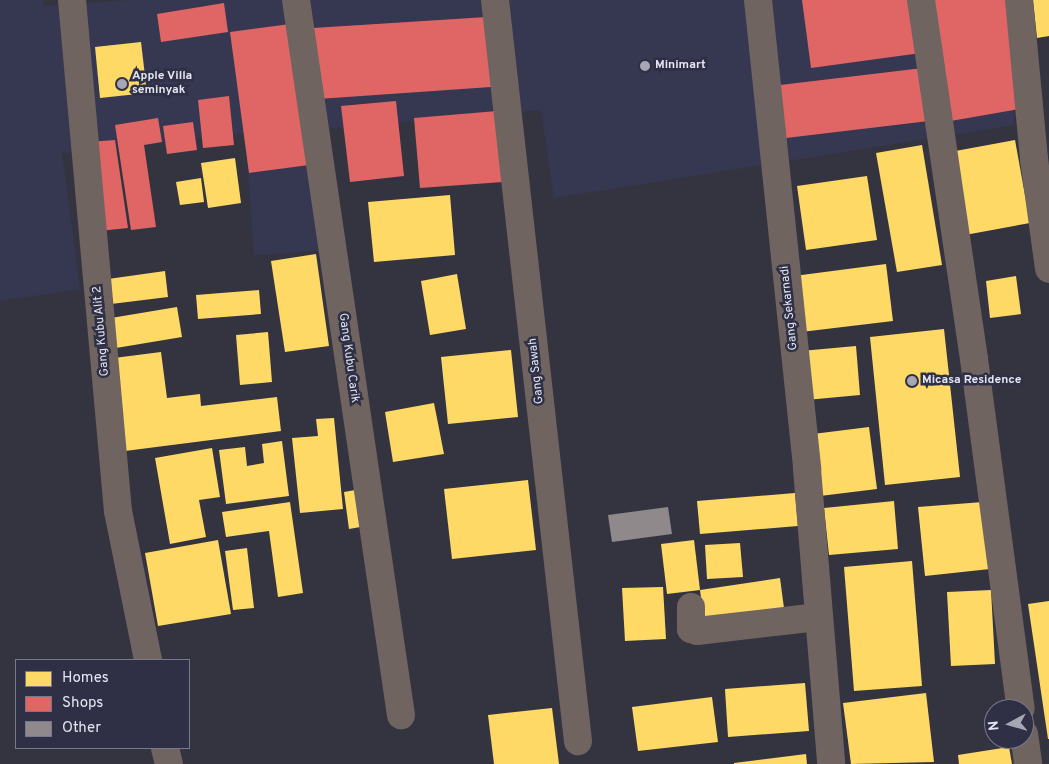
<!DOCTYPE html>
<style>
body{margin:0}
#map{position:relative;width:1049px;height:764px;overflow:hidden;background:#343440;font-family:Overpass,sans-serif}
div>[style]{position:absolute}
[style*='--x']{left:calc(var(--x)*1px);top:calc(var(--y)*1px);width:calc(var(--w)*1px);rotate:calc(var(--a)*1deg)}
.built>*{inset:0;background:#363751}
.homes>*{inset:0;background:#ffd966}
.shops>*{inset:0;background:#e06666}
.building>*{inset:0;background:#8f898c}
.minor>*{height:28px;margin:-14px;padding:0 14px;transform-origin:14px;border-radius:14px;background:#706461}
.dots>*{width:14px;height:14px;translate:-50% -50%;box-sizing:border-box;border:2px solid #2f3045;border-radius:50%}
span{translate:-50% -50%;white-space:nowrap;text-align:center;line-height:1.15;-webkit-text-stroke:5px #2f3045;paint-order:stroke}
.poi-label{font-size:12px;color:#e3e5f3;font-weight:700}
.left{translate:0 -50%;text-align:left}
.street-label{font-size:12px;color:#e3e5f3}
.legend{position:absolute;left:15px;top:659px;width:175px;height:90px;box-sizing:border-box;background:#2f3045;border:1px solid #77788b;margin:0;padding:6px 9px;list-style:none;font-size:15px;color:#e3e5f3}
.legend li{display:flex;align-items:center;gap:10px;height:25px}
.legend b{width:25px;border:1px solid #77788b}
.north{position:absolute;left:984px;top:699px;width:50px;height:50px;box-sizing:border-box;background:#2f3045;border:1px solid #77788b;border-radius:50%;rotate:264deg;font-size:14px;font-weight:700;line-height:20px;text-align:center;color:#e3e5f3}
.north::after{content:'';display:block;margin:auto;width:18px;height:22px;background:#a6a7b4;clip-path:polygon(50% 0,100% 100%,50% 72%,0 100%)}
</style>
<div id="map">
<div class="built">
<div style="clip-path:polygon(0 0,43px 0,43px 6px,129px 0,1000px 0,1015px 125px,554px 198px,541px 110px,315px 130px,339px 249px,254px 255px,245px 133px,62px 153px,80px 289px,0 301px)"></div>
</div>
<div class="homes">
<div style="clip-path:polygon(1033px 0,1049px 0,1049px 36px,1037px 38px)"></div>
<div style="clip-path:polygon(141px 42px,147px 93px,100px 98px,95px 47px)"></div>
<div style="clip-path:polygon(1015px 140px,1030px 223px,965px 235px,950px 152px)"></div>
<div style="clip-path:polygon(922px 145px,942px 265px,897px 272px,876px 153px)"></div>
<div style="clip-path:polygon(235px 158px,241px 203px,208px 208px,201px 163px)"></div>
<div style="clip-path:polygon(867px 176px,877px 240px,806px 250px,797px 186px)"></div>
<div style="clip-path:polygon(201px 178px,204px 202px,180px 205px,176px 182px)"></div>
<div style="clip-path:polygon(450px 195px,455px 255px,374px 262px,368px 202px)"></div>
<div style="clip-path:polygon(316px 254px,329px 346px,285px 352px,271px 261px)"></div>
<div style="clip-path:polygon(886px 264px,893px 321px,801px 332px,794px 276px)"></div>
<div style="clip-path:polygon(165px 271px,168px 297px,103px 305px,101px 280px)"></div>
<div style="clip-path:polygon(457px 274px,466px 329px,430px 335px,421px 281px)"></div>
<div style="clip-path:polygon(1016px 276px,1021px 314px,990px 318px,986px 281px)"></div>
<div style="clip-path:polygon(259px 290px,261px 314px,198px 319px,196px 295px)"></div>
<div style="clip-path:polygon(177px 307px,182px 337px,116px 348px,111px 318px)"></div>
<div style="clip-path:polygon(944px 329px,960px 477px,885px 485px,870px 337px)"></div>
<div style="clip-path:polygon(268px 332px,272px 382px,240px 385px,236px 335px)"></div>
<div style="clip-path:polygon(856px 346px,860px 395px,806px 400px,801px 351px)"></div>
<div style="clip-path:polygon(511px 350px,518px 417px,448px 424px,441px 357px)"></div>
<div style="clip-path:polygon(161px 352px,167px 398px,200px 394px,201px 406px,277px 397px,281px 431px,125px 451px,114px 358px)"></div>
<div style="clip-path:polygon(434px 403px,444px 454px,393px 462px,385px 412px)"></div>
<div style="clip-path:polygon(334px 418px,343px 509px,300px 513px,292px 438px,318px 436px,316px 419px)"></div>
<div style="clip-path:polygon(869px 427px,877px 489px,820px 496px,813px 434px)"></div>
<div style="clip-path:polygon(282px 441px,289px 496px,226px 504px,219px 450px,245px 447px,247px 466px,264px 463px,262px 444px)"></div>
<div style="clip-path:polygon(212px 448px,220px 497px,199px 500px,206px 537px,170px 544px,155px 458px)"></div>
<div style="clip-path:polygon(528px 480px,536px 550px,452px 559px,444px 489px)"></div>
<div style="clip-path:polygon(361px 489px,366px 526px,349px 529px,344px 492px)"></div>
<div style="clip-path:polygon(795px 493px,798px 526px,700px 534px,697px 501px)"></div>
<div style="clip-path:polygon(894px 501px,898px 549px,829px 555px,824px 508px)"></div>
<div style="clip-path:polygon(290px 502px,303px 593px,278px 597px,269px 531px,226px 537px,222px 512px)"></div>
<div style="clip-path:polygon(983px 502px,990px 569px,925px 576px,918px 507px)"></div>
<div style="clip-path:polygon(218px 540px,231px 614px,158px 626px,145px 553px)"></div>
<div style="clip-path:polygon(694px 540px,700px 590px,667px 594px,661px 544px)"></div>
<div style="clip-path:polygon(740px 543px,743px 577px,707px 579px,705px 545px)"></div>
<div style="clip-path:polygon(247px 548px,254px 608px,233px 610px,225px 551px)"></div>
<div style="clip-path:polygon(912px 561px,922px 686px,854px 691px,844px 567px)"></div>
<div style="clip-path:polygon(780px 578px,785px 616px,705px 628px,700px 590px)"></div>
<div style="clip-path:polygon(663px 587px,666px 639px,625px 641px,622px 588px)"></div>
<div style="clip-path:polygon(991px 590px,995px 664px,951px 666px,947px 592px)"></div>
<div style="clip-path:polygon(1049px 601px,1049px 739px,1048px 739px,1028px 604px)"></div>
<div style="clip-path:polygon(805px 683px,809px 731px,728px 737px,725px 689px)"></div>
<div style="clip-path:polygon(926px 693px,934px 762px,851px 764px,843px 703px)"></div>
<div style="clip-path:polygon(712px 697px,718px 742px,638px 751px,632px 707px)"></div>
<div style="clip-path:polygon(552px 708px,559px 764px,494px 764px,488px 715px)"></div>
<div style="clip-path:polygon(1009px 747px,1012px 764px,959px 764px,958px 755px)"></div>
<div style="clip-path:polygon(806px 754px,807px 764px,734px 764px,734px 763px)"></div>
</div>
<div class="shops">
<div style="clip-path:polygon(802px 0,914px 0,921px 53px,811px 68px)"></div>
<div style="clip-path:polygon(925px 0,1007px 0,1025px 108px,945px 122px)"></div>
<div style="clip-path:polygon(224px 3px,228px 32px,161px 42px,157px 14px)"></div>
<div style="clip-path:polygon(487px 17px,491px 87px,318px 99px,313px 28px)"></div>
<div style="clip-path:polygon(290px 24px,309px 165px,249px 173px,230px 32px)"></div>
<div style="clip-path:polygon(923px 68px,929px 121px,786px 138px,780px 85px)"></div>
<div style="clip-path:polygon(229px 96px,234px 145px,203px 148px,198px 100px)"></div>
<div style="clip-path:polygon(396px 101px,404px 176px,350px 182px,341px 106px)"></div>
<div style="clip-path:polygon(497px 111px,503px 182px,420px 188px,414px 118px)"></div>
<div style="clip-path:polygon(158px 118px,162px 142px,144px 145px,156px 227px,131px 230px,115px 125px)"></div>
<div style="clip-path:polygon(193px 122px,197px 150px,167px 154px,163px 126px)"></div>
<div style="clip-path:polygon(115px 140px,128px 228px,99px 231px,89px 142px)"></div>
</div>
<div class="building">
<div style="clip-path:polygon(668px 507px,672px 534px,612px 542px,608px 515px)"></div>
</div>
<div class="minor">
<div style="--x:72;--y:0;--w:513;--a:84.86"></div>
<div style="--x:118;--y:511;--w:152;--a:78.6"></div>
<div style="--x:296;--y:0;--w:723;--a:81.65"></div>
<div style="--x:495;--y:0;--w:746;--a:83.61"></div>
<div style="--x:758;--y:0;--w:472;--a:84"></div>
<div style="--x:807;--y:469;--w:296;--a:85.3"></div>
<div style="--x:921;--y:0;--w:363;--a:81.6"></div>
<div style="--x:974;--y:359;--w:353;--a:82.4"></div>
<div style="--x:1019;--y:0;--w:160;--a:84.6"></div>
<div style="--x:1034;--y:159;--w:111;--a:82.2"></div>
<div style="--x:691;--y:607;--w:22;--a:90"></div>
<div style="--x:691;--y:629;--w:6;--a:18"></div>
<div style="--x:697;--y:631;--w:122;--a:-6.6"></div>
<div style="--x:1024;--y:734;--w:30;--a:82"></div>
<div style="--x:165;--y:748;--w:16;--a:76"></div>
</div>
<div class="dots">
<div style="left:645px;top:66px;background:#a6a7b4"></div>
<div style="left:122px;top:84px;background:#a6a7b4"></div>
<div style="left:912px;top:381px;background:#a6a7b4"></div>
</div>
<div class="poi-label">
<span class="left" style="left:655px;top:66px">Minimart</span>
<span class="left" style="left:132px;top:84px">Apple Villa<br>seminyak</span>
<span class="left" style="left:922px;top:381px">Micasa Residence</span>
</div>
<div class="street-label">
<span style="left:790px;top:308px;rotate:-96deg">Gang Sekarnadi</span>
<span style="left:102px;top:331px;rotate:-95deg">Gang Kubu Alit 2</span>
<span style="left:348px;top:358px;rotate:82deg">Gang Kubu Carik</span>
<span style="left:537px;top:371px;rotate:-96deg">Gang Sawah</span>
</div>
<ul class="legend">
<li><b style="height:14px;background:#ffd966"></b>Homes</li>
<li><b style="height:14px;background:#e06666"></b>Shops</li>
<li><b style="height:14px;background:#8f898c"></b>Other</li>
</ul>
<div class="north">N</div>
</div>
